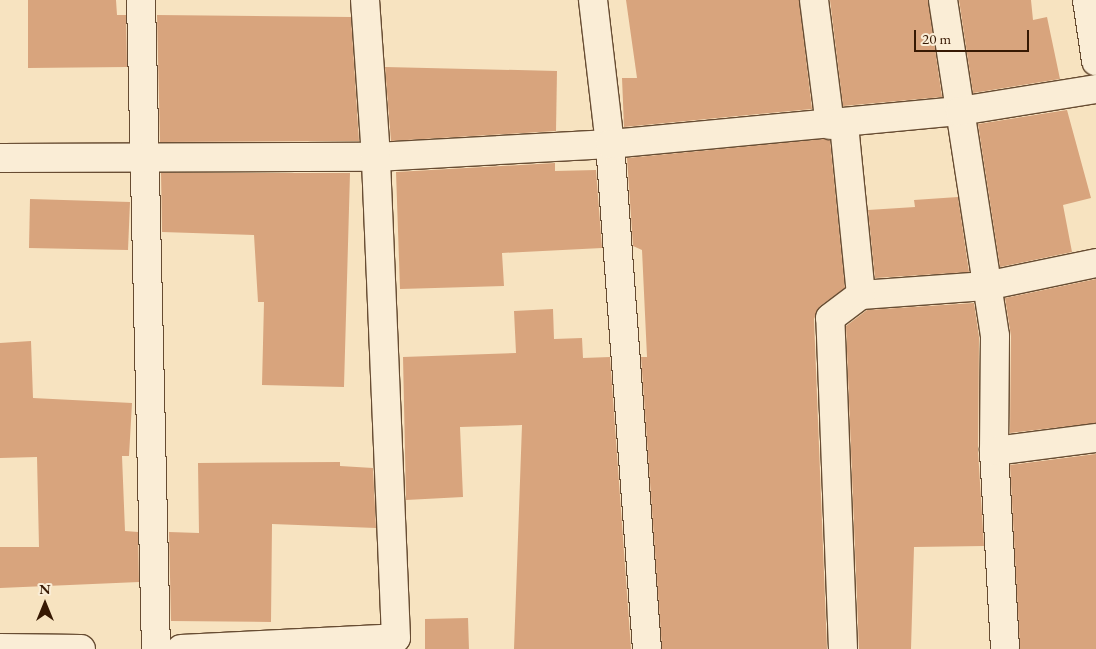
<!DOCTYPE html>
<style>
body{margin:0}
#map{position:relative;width:1096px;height:649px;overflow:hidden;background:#f7e3c0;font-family:"EB Garamond",serif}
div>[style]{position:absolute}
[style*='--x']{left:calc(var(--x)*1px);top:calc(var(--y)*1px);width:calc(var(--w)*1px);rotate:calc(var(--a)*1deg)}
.building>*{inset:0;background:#d8a47d}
.roads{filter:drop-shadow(1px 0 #674c32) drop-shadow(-1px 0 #674c32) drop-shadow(0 1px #674c32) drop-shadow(0 -1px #674c32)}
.minor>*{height:28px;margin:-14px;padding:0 14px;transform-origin:14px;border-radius:14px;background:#faedd6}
span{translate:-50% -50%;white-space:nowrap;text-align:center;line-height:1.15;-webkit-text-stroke:4px #faedd6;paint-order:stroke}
.north{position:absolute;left:20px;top:579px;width:50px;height:50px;-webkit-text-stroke:4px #faedd6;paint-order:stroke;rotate:0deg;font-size:14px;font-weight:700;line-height:20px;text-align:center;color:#371903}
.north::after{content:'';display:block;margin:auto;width:18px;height:22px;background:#371903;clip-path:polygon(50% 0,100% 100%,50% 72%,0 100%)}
.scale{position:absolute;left:914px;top:30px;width:115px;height:22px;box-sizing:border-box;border:2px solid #371903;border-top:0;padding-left:6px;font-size:15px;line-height:18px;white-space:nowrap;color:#371903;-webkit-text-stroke:4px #faedd6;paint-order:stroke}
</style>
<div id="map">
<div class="building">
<div style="clip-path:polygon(28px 0,116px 0,117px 15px,126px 15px,127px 67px,28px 68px)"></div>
<div style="clip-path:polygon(626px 0,799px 0,812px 109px,624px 127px,622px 78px,637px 78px)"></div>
<div style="clip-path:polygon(830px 0,928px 0,942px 97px,843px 106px)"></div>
<div style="clip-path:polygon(959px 0,1031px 0,1033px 20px,1047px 17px,1060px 79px,973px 93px)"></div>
<div style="clip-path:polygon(157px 15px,351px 17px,359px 141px,160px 142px)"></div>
<div style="clip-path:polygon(385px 67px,557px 71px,556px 131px,391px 141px)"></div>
<div style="clip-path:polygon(1067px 110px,1091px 198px,1063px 205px,1072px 252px,1000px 267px,978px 124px)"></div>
<div style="clip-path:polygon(824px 139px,830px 140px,845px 288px,820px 306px,814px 319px,827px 649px,662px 649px,641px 357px,647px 357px,642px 250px,633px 246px,627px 158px)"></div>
<div style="clip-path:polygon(555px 163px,555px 171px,596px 170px,602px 248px,502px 253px,504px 286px,400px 289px,396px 172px)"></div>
<div style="clip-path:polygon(161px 173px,350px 173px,344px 387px,262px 385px,264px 302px,258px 302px,254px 235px,162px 232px)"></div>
<div style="clip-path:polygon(958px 197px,969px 272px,875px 278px,868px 210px,915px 207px,914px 200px)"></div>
<div style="clip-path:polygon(30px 199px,130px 202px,128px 250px,29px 248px)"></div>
<div style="clip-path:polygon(1096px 279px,1096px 423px,1010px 433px,1011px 336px,1005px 298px)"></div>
<div style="clip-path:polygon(974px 303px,979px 337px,978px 451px,984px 546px,914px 547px,911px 649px,859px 649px,846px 326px,867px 310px)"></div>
<div style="clip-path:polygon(553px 309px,554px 339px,582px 338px,583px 358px,610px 357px,631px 649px,514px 649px,522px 425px,460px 427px,463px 497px,406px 500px,403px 357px,516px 353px,514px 311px)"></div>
<div style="clip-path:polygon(31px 341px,33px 398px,132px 403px,129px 456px,122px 456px,125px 531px,138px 532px,139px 582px,0 588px,0 547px,39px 547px,37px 457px,0 458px,0 343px)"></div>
<div style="clip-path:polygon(1096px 454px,1096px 649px,1020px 649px,1010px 465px)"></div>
<div style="clip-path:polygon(340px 462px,340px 466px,373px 468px,376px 528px,272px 524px,271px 622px,171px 621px,169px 532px,199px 533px,198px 463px)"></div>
<div style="clip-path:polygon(468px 618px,469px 649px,425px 649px,425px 619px)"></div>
</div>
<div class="roads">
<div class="minor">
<div style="--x:141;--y:0;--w:649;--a:88.68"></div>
<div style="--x:593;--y:0;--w:145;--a:83.3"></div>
<div style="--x:610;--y:144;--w:506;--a:85.81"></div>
<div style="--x:814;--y:0;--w:126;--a:82.7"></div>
<div style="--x:943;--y:0;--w:340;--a:81.2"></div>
<div style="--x:995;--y:336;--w:115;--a:90.5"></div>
<div style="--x:994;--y:451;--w:198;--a:86.8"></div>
<div style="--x:1087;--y:0;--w:62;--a:81.6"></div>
<div style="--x:0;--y:158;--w:376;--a:-0.2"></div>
<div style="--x:376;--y:157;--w:234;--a:-3.2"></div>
<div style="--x:610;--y:144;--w:352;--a:-5.4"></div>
<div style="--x:960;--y:111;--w:138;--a:-9.2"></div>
<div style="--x:861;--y:295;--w:125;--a:-4.1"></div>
<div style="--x:986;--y:286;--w:112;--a:-11.8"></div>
<div style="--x:994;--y:451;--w:103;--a:-7.3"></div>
<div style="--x:0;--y:648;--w:81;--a:0.7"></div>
<div style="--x:181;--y:649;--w:215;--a:-2.9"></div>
<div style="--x:396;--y:638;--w:481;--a:-92.4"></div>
<div style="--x:376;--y:157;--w:157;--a:-94"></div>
<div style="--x:843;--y:649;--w:331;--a:-92.2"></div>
<div style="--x:830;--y:318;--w:39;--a:-37"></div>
<div style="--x:861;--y:295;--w:172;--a:-95.7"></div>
</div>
</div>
<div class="north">N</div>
<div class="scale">20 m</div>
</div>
